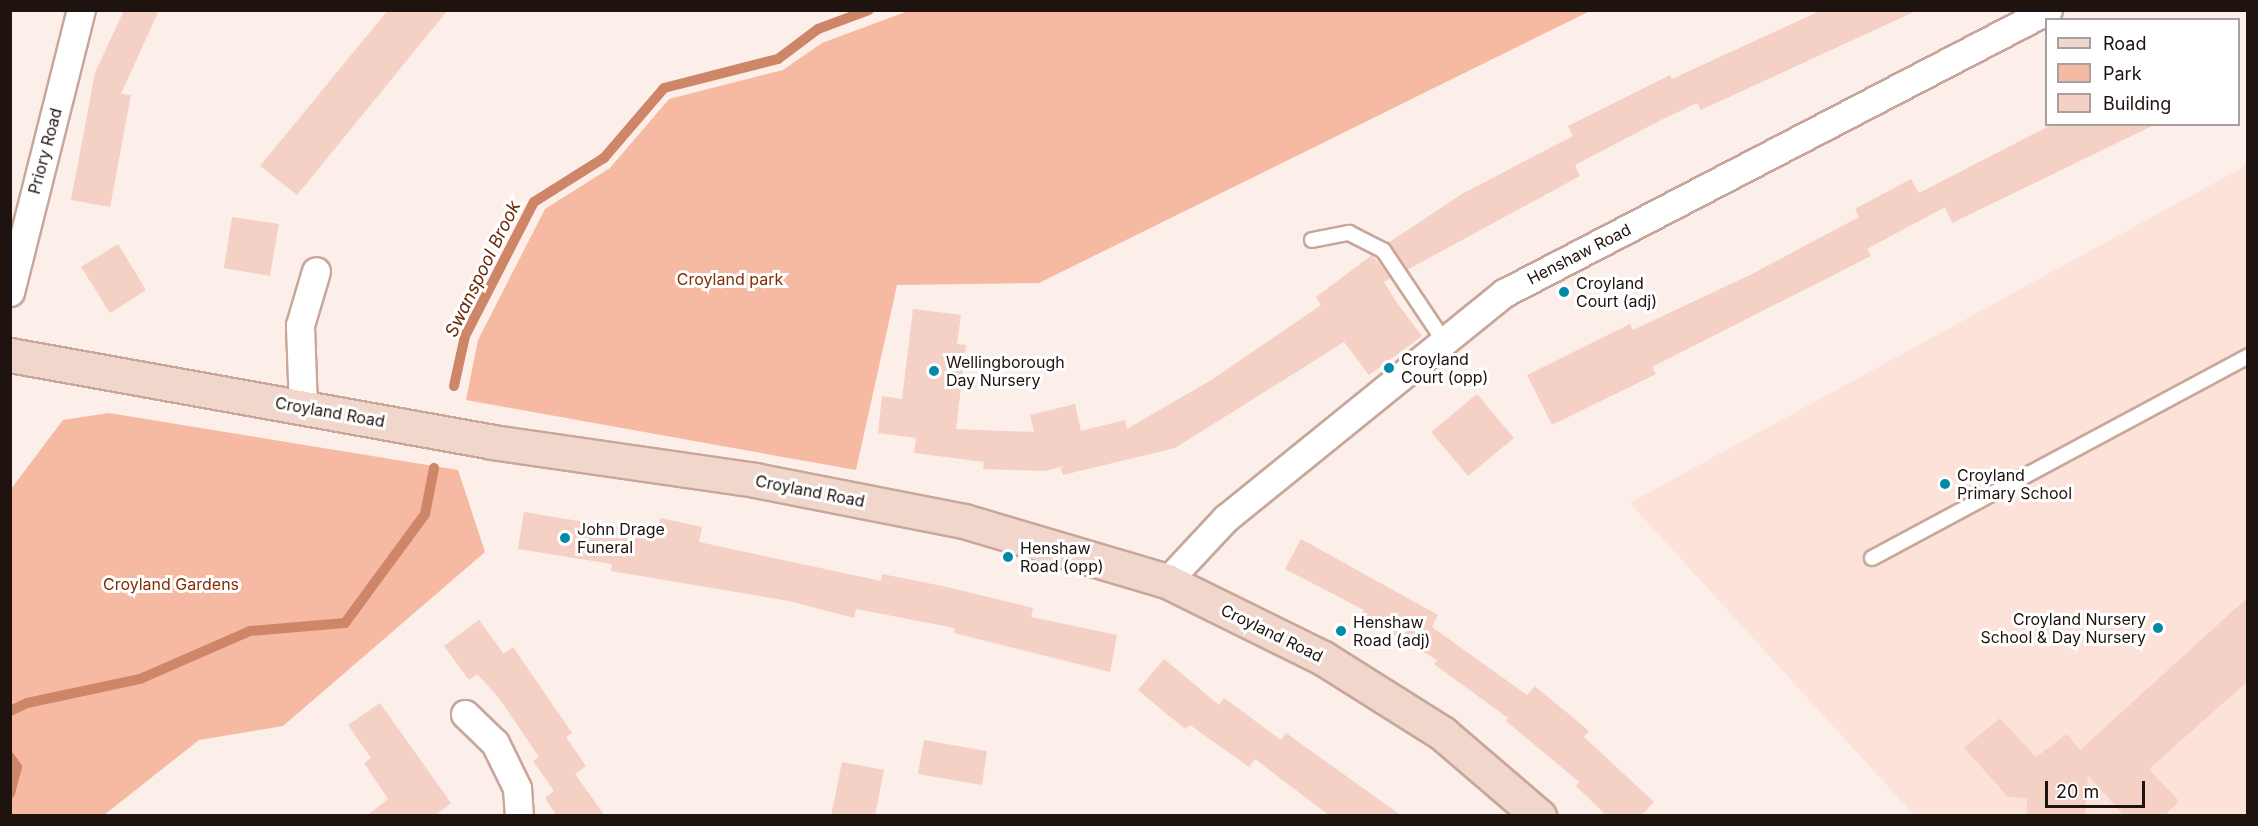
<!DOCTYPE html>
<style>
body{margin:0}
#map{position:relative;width:2258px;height:826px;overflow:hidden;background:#fceee8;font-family:Inter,sans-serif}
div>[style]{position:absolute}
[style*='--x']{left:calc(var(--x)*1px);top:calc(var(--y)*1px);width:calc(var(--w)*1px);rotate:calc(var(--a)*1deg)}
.built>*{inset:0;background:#fce2d8}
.green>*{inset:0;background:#f6b9a1}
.stream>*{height:10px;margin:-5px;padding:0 5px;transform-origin:5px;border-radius:5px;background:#ce8568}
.building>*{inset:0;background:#f4d1c4}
.roads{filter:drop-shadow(2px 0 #c8a79a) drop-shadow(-2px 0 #c8a79a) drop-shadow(0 2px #c8a79a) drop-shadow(0 -2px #c8a79a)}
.lane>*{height:14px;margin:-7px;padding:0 7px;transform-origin:7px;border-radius:7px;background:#fff}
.street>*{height:27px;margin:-13.5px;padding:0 13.5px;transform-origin:13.5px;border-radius:13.5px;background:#fff}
.secondary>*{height:33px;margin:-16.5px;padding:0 16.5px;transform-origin:16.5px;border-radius:16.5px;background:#f1d6cb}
.dots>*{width:16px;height:16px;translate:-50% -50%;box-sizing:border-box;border:3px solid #fff;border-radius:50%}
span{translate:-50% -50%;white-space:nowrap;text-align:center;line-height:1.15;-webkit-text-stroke:6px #fff;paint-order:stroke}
.street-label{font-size:16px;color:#1f130f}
.park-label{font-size:16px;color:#842d00}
.poi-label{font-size:16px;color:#1f130f}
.left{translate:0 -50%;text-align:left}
.right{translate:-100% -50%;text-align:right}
.water-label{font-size:18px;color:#6c290b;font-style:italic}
.frame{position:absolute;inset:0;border:12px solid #1f130f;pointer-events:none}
.legend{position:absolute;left:2045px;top:18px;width:195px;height:108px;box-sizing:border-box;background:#fff;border:2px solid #a5a19f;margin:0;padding:8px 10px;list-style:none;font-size:18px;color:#1f130f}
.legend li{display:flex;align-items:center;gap:12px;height:30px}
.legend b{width:30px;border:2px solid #a5a19f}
.scale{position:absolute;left:2045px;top:781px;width:100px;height:27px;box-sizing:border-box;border:3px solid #1f130f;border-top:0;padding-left:8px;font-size:18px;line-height:21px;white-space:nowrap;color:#1f130f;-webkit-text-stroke:4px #fff;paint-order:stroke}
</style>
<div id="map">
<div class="built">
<div style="clip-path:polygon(2247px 165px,2247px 815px,1914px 815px,1630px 503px)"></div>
</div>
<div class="green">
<div style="clip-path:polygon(908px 11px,908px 10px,1590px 11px,1039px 283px,897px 285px,856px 470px,466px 400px,478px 340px,545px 209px,610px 168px,669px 99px,783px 70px,822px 43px)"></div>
<div style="clip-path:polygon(109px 413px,458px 470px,485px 552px,283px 726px,199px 740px,104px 815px,11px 815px,11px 489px,63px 420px)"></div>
</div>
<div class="stream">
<div style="--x:454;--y:386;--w:51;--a:-77.6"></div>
<div style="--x:465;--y:336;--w:151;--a:-62.8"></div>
<div style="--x:534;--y:202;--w:83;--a:-32.2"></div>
<div style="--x:604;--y:158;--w:92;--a:-49.4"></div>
<div style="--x:664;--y:88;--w:118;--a:-14.3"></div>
<div style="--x:778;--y:59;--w:50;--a:-36.9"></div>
<div style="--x:818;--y:29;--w:54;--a:-20.4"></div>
<div style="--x:10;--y:711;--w:19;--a:-25"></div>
<div style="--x:27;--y:703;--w:116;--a:-12"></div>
<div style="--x:140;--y:679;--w:120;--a:-23.6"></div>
<div style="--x:250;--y:631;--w:95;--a:-4.8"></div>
<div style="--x:345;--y:623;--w:135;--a:-53.7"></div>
<div style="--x:425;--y:514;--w:47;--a:-78.9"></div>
<div style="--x:10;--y:757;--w:12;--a:55"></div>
<div style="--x:17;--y:767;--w:27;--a:105"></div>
</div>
<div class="building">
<div style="clip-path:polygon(124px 10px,159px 10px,121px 94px,131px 95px,110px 207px,71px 200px,95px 73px)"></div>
<div style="clip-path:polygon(388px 10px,448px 10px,297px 195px,260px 166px)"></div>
<div style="clip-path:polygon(1822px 10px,1918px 10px,1701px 110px,1697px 103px,1661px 120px,1575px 165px,1580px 176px,1407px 270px,1388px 243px,1462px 194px,1573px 136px,1568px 126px,1670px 75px,1672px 79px)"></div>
<div style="clip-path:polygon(2053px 124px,2156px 124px,1952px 223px,1945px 207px,1867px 249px,1871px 256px,1652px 367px,1656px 374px,1552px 425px,1527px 375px,1630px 324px,1633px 330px,1752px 274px,1859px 217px,1855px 209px,1911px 179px,1919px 193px)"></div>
<div style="clip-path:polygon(232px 217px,279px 224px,270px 276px,224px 268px)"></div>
<div style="clip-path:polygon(118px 244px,146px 290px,110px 313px,81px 267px)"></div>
<div style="clip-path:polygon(1372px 255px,1391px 278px,1384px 282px,1397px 303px,1422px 336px,1369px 375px,1344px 342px,1175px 448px,1063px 475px,1061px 468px,1065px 466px,1044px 471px,983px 469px,984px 462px,914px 453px,916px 438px,878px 433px,882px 396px,902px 399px,913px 309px,961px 315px,957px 344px,966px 345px,956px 429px,1034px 432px,1030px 415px,1075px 404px,1081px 431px,1125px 420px,1127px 429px,1213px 379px,1321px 305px,1316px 297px)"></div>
<div style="clip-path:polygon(1477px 394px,1514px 438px,1468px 476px,1431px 432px)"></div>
<div style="clip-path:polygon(524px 512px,657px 534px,660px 518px,702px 527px,699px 542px,881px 581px,882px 574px,947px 587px,1033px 608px,1031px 617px,1117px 635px,1110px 672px,954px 633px,955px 628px,856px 609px,854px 618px,789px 601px,611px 571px,612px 564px,518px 549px)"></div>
<div style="clip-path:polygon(1301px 539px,1438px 615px,1432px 627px,1527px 695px,1535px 686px,1589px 731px,1584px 737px,1654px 802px,1641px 816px,1607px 816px,1576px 786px,1579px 782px,1506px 721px,1508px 718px,1434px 664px,1437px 660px,1361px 615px,1364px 610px,1285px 569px)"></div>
<div style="clip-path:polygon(2247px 598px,2247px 682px,2149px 769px,2179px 801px,2164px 816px,2124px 816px,2088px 775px,2085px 816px,2027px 816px,2027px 798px,2008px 797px,1964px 748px,2000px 718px,2036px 757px,2067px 734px,2080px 750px)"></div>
<div style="clip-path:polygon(479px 620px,504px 654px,513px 647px,572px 733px,566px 737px,586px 766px,575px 774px,605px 816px,557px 816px,545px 798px,554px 791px,533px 761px,539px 757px,499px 698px,477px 674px,469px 680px,444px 646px)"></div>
<div style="clip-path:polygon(1164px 659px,1219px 705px,1224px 698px,1281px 740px,1286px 733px,1402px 816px,1330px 816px,1255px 759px,1249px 767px,1190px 725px,1185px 729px,1138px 690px)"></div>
<div style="clip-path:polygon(380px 703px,451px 803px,435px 816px,366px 816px,388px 799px,364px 763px,371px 758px,348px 725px)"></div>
<div style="clip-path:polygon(924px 740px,987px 751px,982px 785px,918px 774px)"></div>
<div style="clip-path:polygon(842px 762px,884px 770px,875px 816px,831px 816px)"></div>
</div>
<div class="roads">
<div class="lane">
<div style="--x:1312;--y:240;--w:38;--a:-11"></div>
<div style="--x:1349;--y:233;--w:38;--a:27"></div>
<div style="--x:1383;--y:250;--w:110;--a:56.2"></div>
<div style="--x:1872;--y:558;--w:427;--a:-28.2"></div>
</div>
<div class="street">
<div style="--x:10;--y:292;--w:291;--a:-75.9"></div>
<div style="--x:303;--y:408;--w:83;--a:-92.1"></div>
<div style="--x:300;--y:325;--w:56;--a:-73.5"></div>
<div style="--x:1167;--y:581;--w:86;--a:-46.9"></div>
<div style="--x:1226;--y:518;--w:358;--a:-39"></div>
<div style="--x:1504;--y:293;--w:613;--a:-27.48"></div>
<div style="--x:465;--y:714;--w:42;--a:44"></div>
<div style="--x:495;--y:743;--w:50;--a:63.9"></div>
<div style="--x:517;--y:788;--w:28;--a:86"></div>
</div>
<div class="secondary">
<div style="--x:10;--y:355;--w:490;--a:10.2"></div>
<div style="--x:492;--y:442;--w:266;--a:8.2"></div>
<div style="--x:755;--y:480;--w:213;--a:11.1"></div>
<div style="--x:964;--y:521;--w:212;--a:16.5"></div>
<div style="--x:1167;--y:581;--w:174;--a:26.3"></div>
<div style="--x:1323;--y:658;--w:141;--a:32.2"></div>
<div style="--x:1442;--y:733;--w:128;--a:40.6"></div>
</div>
</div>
<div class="dots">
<div style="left:1564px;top:292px;background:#0089a9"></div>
<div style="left:1389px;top:368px;background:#0089a9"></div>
<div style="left:934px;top:371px;background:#0089a9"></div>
<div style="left:1945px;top:484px;background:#0089a9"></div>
<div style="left:565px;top:538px;background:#0089a9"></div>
<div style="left:1008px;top:557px;background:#0089a9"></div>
<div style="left:2158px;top:628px;background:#0089a9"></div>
<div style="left:1341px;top:631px;background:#0089a9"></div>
</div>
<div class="street-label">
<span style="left:45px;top:151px;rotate:-75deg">Priory Road</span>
<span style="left:1579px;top:254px;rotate:-27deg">Henshaw Road</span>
<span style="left:330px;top:412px;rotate:10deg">Croyland Road</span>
<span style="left:810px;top:491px;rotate:11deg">Croyland Road</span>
<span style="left:1272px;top:633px;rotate:26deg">Croyland Road</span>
</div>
<div class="park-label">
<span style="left:730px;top:279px">Croyland park</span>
<span style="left:171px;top:584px">Croyland Gardens</span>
</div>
<div class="poi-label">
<span class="left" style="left:1576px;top:292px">Croyland<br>Court (adj)</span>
<span class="left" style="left:1401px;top:368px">Croyland<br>Court (opp)</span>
<span class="left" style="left:946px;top:371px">Wellingborough<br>Day Nursery</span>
<span class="left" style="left:1957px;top:484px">Croyland<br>Primary School</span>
<span class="left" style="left:577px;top:538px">John Drage<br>Funeral</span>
<span class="left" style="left:1020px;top:557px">Henshaw<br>Road (opp)</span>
<span class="right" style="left:2146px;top:628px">Croyland Nursery<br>School &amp; Day Nursery</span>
<span class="left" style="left:1353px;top:631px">Henshaw<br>Road (adj)</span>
</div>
<div class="water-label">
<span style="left:483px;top:269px;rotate:-64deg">Swanspool Brook</span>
</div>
<div class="frame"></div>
<ul class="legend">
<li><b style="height:8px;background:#f1d6cb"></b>Road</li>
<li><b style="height:16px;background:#f6b9a1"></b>Park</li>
<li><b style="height:16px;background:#f4d1c4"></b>Building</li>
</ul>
<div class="scale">20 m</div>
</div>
